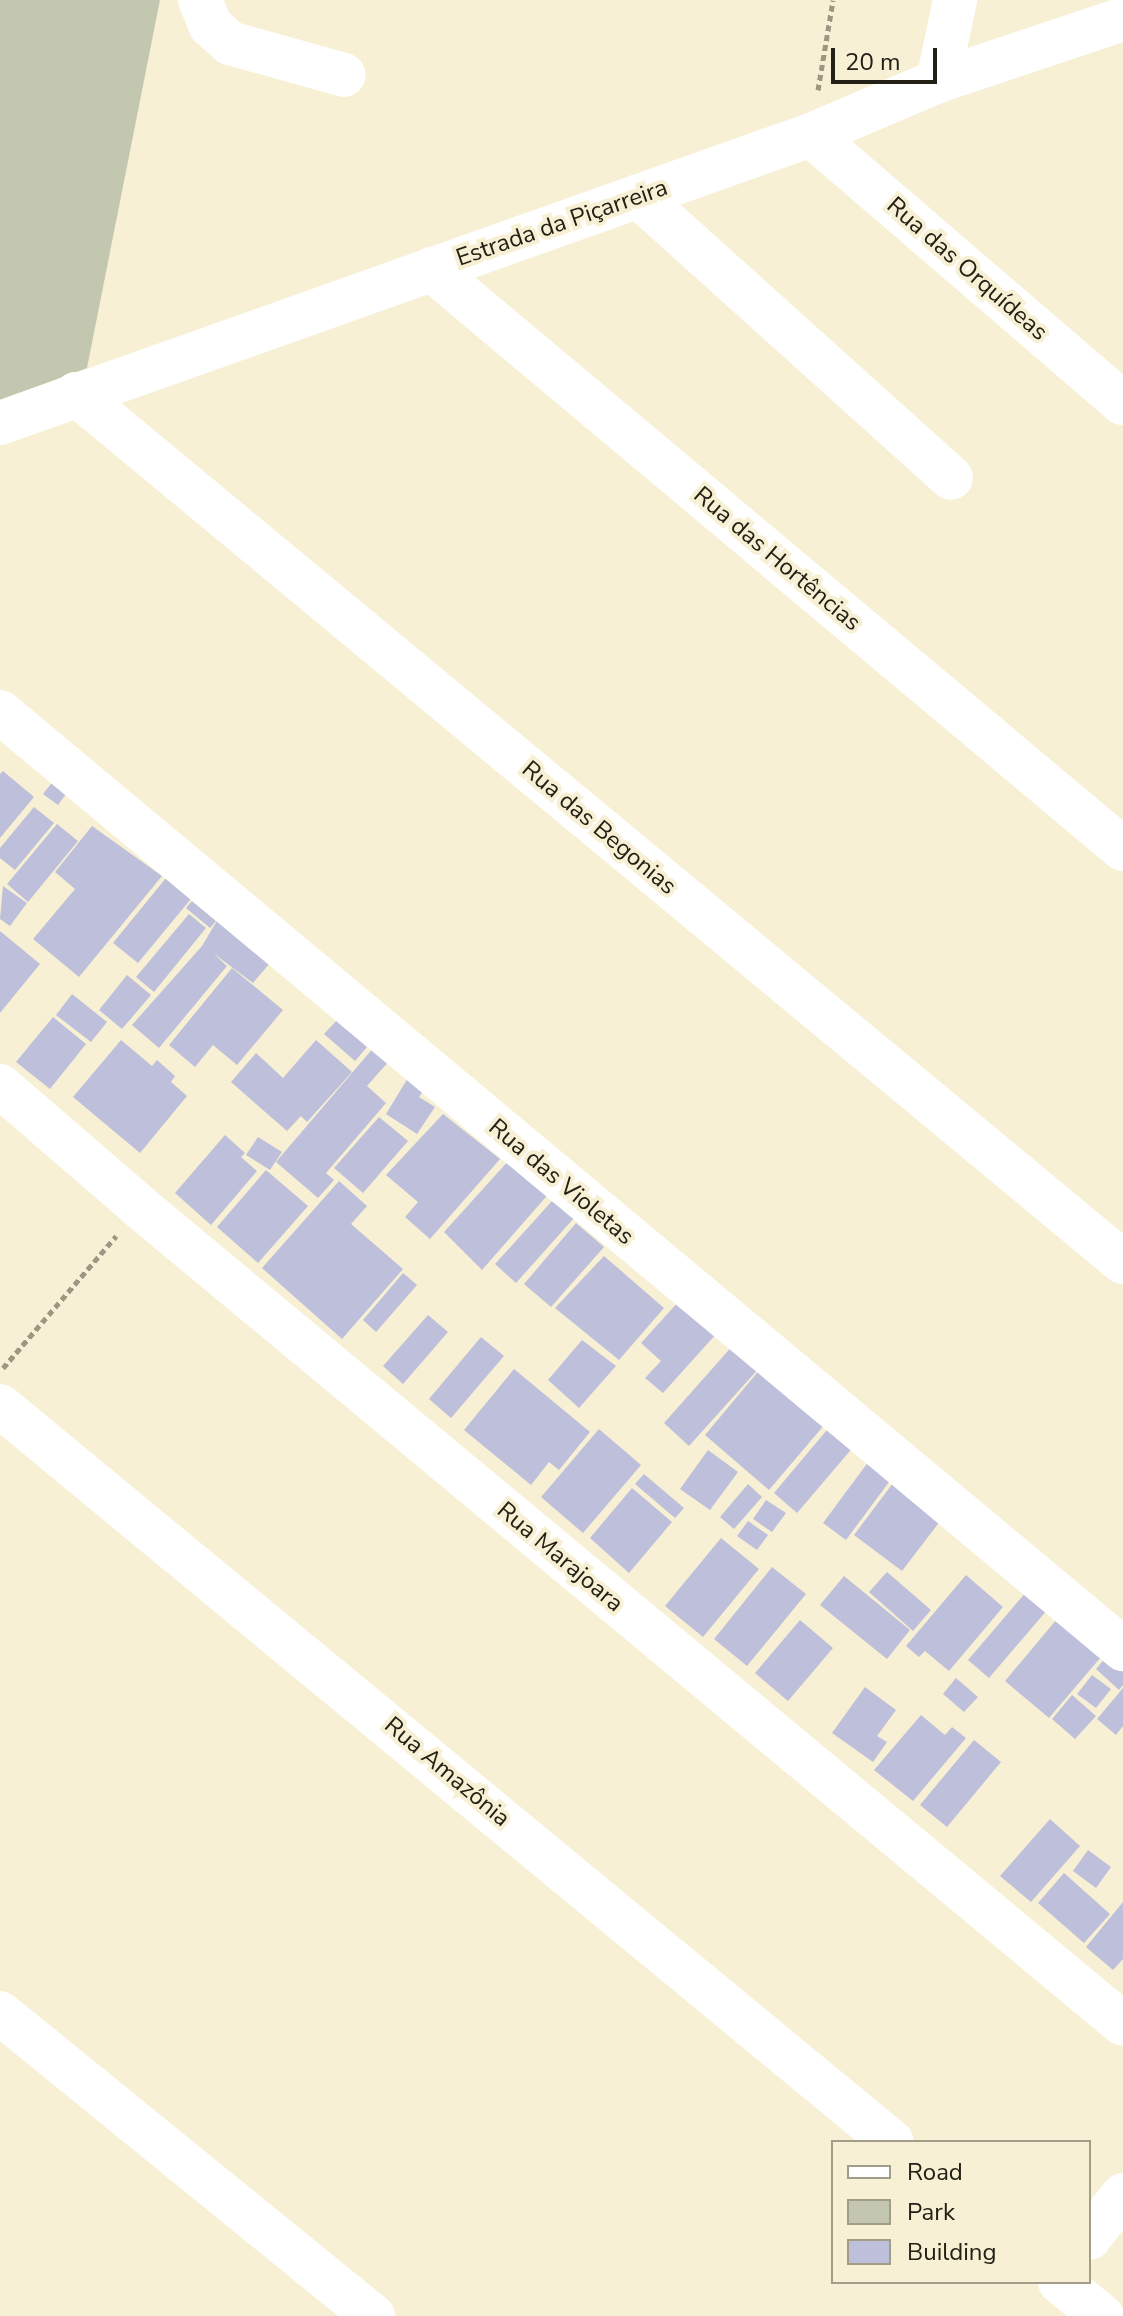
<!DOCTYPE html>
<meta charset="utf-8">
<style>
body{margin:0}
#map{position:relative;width:1123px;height:2316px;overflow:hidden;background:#f7f0d4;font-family:"Nunito Sans",sans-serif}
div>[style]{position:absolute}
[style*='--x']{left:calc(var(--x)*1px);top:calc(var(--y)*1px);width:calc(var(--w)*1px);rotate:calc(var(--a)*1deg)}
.green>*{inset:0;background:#c3c7af}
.building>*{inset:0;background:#bebfda}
.path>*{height:5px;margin-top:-2.5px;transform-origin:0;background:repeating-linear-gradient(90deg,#9c9782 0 6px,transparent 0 10px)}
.minor>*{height:44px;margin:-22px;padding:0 22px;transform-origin:22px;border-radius:22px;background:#fff}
span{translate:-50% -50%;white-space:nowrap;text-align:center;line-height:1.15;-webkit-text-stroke:8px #f7f0d4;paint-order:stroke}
.street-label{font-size:24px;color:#232015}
.legend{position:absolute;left:831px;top:2140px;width:260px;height:144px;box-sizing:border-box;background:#f7f0d4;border:2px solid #a29d88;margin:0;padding:10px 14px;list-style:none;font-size:24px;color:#232015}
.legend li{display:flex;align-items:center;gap:16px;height:40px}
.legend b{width:40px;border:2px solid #a29d88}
.scale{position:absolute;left:831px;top:48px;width:106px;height:36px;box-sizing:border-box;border:4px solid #232015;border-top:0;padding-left:10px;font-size:24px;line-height:28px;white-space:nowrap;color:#232015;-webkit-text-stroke:6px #f7f0d4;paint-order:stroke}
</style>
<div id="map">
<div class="green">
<div style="clip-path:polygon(0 0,160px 0,87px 368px,0 400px)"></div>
</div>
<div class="building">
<div style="clip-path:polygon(3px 771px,34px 797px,0 838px,0 774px)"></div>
<div style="clip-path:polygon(55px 779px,69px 790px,58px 805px,43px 794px)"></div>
<div style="clip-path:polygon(34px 807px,54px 823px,15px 870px,0 858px,0 848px)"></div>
<div style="clip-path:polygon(57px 824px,78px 841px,28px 902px,7px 884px)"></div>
<div style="clip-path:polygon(92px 826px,162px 876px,79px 977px,33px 939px,75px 889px,55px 872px)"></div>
<div style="clip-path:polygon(170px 873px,195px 894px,138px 963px,113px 943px)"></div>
<div style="clip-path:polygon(3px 886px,27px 903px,10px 926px,0 919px)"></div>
<div style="clip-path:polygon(192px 901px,216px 921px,210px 928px,186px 908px)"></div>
<div style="clip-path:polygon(189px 914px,206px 928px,154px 992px,136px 977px)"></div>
<div style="clip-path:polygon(218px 919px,270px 963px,253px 983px,213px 953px,227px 966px,159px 1048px,132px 1025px,202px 946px)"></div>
<div style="clip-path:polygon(0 931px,40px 964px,0 1013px)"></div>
<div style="clip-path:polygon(232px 968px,283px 1010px,237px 1065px,213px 1045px,195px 1067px,169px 1045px)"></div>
<div style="clip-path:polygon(127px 975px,151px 995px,122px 1029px,99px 1010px)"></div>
<div style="clip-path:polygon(72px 994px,107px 1022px,91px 1042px,56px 1015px)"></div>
<div style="clip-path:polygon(53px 1017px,86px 1044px,50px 1089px,16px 1062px)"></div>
<div style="clip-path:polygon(337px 1020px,367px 1047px,355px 1061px,324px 1034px)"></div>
<div style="clip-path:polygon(121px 1040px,152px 1066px,157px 1060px,175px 1076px,171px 1082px,187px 1096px,140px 1153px,73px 1097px)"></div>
<div style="clip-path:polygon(316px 1040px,352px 1072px,307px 1122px,301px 1116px,287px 1131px,231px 1082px,256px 1053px,283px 1078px)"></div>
<div style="clip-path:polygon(375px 1046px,390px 1060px,367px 1086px,386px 1103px,326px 1173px,334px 1180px,318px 1198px,276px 1162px)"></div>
<div style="clip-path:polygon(411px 1073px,428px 1084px,419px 1097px,435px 1107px,417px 1134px,386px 1114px)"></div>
<div style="clip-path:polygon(443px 1114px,500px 1159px,430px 1239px,405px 1217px,418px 1202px,386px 1175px)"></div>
<div style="clip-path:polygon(379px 1117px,408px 1141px,363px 1193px,334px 1168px)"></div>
<div style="clip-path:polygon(225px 1135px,245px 1153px,241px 1157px,257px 1171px,211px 1225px,175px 1193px)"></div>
<div style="clip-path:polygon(258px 1137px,282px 1152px,270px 1170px,246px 1155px)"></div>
<div style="clip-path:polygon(511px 1158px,552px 1190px,482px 1270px,444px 1232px)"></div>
<div style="clip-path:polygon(266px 1170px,308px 1206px,258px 1263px,217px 1227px)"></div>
<div style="clip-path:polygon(339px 1181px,367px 1206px,351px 1224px,403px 1269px,342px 1339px,262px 1268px)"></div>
<div style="clip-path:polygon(552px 1201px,574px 1218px,516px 1283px,495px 1264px)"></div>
<div style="clip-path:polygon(576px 1223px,604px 1247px,551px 1307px,524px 1284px)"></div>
<div style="clip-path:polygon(604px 1256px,664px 1308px,619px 1360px,555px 1308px)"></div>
<div style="clip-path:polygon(403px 1273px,417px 1285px,376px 1332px,363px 1320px)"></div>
<div style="clip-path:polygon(680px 1300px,717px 1333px,663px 1393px,645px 1378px,661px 1361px,641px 1343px)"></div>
<div style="clip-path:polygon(428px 1315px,448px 1332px,403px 1384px,383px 1366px)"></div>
<div style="clip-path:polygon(481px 1337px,504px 1356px,451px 1418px,429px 1399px)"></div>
<div style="clip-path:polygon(582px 1340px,616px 1366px,579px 1408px,548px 1380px)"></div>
<div style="clip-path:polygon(735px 1343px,761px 1366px,689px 1446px,664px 1423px)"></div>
<div style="clip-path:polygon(766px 1362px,831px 1417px,769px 1490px,705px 1435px)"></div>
<div style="clip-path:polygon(514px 1369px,590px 1432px,559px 1470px,549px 1462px,531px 1485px,464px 1430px)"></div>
<div style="clip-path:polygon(837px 1418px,861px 1438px,797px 1513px,774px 1493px)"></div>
<div style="clip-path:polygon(599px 1429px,641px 1465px,583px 1533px,541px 1497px)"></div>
<div style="clip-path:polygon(708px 1450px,738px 1472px,710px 1510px,680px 1489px)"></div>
<div style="clip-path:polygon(869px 1461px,892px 1478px,846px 1540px,823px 1523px)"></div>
<div style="clip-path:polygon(644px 1474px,684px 1508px,675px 1518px,635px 1484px)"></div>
<div style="clip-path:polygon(893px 1483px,941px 1520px,902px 1571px,854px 1535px)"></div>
<div style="clip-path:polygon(748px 1484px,762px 1497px,734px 1529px,720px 1517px)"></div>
<div style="clip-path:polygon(632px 1488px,672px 1522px,629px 1573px,590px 1538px)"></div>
<div style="clip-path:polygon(766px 1500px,786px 1513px,772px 1532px,753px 1519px)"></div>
<div style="clip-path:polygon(748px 1521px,768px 1535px,757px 1550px,737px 1536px)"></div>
<div style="clip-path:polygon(721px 1538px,759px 1569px,703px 1637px,665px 1606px)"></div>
<div style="clip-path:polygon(772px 1567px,806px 1594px,747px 1666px,714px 1639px)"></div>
<div style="clip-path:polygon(887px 1572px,931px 1610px,913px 1631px,869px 1592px)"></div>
<div style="clip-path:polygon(966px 1575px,1003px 1607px,949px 1671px,925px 1651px,919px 1657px,906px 1646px)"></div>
<div style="clip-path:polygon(844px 1576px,910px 1630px,887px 1659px,820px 1605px)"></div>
<div style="clip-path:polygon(1033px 1584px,1054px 1602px,989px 1678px,968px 1660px)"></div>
<div style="clip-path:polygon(1057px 1619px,1101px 1657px,1049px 1718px,1005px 1681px)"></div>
<div style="clip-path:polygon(800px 1620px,833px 1648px,788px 1701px,755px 1673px)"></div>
<div style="clip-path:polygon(1107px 1656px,1123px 1670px,1123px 1685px,1119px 1690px,1096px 1669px)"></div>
<div style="clip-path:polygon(1092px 1675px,1111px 1689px,1096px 1708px,1077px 1694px)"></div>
<div style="clip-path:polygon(956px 1678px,978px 1697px,964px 1712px,943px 1694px)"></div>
<div style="clip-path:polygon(865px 1687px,896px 1710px,877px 1736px,887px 1742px,873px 1762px,832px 1733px)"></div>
<div style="clip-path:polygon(1123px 1688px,1123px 1726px,1116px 1735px,1097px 1719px)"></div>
<div style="clip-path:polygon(1072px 1695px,1096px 1716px,1075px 1739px,1052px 1719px)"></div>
<div style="clip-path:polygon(921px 1715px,945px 1735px,952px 1727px,966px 1738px,913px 1801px,874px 1770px)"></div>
<div style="clip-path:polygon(974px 1740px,1001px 1762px,947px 1827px,920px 1805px)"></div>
<div style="clip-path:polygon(1050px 1819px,1080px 1846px,1031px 1902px,1000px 1876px)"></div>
<div style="clip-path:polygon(1088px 1850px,1111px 1867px,1096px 1888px,1073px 1871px)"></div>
<div style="clip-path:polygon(1064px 1873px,1110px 1914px,1084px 1943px,1038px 1903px)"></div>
<div style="clip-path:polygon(1123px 1902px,1123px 1959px,1113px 1970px,1086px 1947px)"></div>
</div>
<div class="path">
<div style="--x:818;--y:90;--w:91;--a:-80.5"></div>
<div style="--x:3;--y:1368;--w:174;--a:-49.4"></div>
</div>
<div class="minor">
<div style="--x:200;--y:0;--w:27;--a:68"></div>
<div style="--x:210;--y:25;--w:27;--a:42"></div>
<div style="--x:230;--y:43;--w:118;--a:15.7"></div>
<div style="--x:938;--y:81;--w:83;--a:-78.1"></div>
<div style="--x:811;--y:135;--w:411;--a:40.7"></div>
<div style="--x:638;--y:196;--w:421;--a:42"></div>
<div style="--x:431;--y:269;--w:903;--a:39.97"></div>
<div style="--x:76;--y:394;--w:1360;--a:39.66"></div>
<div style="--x:0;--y:423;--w:861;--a:-19.55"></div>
<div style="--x:811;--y:135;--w:138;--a:-23"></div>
<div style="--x:938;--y:81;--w:195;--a:-18.5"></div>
<div style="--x:0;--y:712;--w:1463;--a:39.84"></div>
<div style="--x:0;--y:1086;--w:185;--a:40.8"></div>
<div style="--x:140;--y:1207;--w:1278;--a:39.73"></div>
<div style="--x:0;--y:1406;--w:1156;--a:39.53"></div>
<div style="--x:0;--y:2013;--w:481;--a:39.1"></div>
<div style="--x:1089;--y:2238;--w:55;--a:-51.7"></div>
<div style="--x:1060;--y:2282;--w:54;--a:39"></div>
</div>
<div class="street-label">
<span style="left:562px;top:223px;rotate:-19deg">Estrada da Piçarreira</span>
<span style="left:967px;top:269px;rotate:41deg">Rua das Orquídeas</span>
<span style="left:777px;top:559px;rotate:40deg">Rua das Hortências</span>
<span style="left:599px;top:828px;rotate:40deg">Rua das Begonias</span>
<span style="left:561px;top:1182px;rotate:40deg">Rua das Violetas</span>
<span style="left:560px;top:1557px;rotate:40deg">Rua Marajoara</span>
<span style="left:447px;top:1772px;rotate:40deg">Rua Amazônia</span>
</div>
<ul class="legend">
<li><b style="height:10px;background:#fff"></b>Road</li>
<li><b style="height:22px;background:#c3c7af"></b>Park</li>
<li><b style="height:22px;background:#bebfda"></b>Building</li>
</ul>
<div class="scale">20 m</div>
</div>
